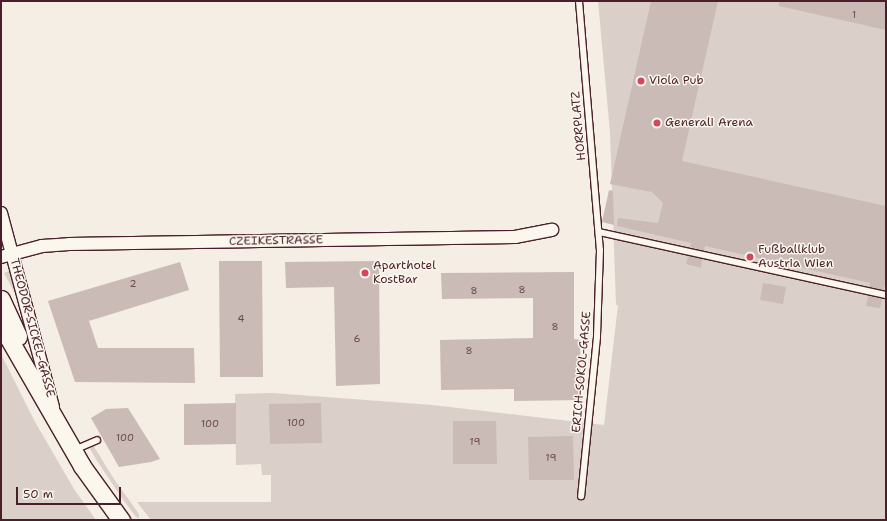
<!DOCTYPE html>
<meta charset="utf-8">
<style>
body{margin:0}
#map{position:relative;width:887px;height:521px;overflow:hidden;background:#f4eee4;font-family:"Shantell Sans",sans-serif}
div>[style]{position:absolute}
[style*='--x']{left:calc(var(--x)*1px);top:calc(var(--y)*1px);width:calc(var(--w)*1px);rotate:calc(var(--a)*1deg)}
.green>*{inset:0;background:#dbd0c9}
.building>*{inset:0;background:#cabbb6}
.roads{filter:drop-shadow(1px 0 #4a1f2b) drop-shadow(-1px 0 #4a1f2b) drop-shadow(0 1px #4a1f2b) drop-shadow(0 -1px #4a1f2b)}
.lane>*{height:6px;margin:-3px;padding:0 3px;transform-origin:3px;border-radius:3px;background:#fbf7ec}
.street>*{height:12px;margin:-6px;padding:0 6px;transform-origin:6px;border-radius:6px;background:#fbf7ec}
.secondary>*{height:17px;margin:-8.5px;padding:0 8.5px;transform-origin:8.5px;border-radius:8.5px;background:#fbf7ec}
.dots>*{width:11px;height:11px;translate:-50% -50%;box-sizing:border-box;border:2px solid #fbf7ec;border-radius:50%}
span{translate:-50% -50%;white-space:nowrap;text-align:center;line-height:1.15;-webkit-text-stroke:3px #fbf7ec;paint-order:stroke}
.number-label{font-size:10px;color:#6a464e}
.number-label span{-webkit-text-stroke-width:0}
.poi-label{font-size:12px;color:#4a1f2b}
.left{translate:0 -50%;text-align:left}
.street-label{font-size:12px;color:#4a1f2b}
.frame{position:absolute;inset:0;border:2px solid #4a1f2b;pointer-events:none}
.scale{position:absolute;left:16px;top:487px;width:105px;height:18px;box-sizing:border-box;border:2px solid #4a1f2b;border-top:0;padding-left:5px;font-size:12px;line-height:14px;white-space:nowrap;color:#4a1f2b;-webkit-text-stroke:3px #fbf7ec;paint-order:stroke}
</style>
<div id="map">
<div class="green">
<div style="clip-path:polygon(598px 1px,886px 1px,886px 520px,151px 520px,137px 502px,271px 502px,271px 475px,262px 475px,261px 464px,236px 465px,235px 394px,273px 393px,432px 405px,604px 425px,618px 305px,616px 305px,610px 132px)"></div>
<div style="clip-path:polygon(12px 270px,27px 316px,4px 273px)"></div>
<div style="clip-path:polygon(1px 354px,34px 420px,74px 489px,96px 520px,1px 520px)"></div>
<div style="clip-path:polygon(93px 445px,114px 479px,139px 514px,139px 518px,136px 517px,124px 501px,97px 461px,89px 447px)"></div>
</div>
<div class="building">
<div style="clip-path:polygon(651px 1px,718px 1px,682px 161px,886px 206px,886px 287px,884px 286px,884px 290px,869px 287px,870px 283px,705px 246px,704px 251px,690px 247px,691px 243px,617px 226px,618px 218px,658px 223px,663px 203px,652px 192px,610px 184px)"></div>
<div style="clip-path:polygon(779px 1px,886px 1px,886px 30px,779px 6px)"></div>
<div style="clip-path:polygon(609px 190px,613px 191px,614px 225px,602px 222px)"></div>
<div style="clip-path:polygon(688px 256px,702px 259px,701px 268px,686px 264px)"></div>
<div style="clip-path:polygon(219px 261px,262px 261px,263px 377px,220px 377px)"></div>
<div style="clip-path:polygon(379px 261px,380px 384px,336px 386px,334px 287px,286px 288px,285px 262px)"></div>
<div style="clip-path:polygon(180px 262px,189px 290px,89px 321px,98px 348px,194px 348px,195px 383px,75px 382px,48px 301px)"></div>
<div style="clip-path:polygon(574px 272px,574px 339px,580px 340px,581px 400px,514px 401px,514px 389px,441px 390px,440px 340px,533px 338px,533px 298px,442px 299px,441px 273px)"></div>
<div style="clip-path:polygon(763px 283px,786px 287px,783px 304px,760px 300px)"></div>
<div style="clip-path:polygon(868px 296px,882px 299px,880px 308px,866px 306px)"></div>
<div style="clip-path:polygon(236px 403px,236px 444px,184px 445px,184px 404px)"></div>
<div style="clip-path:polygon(321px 403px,322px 443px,270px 444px,269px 404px)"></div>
<div style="clip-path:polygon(128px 408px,160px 459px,151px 462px,119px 467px,91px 418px,106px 409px)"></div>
<div style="clip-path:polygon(453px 421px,496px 421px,497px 464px,453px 464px)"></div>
<div style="clip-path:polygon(573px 436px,574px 480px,529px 480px,528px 437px)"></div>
</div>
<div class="roads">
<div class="lane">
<div style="--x:579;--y:1;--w:250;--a:85.2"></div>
<div style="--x:600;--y:250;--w:87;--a:92"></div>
<div style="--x:597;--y:337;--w:160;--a:95.7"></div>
<div style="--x:599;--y:232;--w:294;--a:12.4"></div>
<div style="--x:74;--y:450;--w:25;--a:-23"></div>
</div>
<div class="street">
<div style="--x:1;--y:213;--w:201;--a:75"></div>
<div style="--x:1;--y:257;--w:42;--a:-15"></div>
<div style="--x:42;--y:246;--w:27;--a:-4"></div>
<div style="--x:69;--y:244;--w:446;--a:-0.9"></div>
<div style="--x:515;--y:237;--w:38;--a:-11"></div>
</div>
<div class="secondary">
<div style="--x:1;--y:299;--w:41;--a:65.3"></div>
<div style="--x:1;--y:325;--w:163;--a:60.1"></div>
<div style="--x:82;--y:466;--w:67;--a:54.2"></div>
</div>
</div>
<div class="dots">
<div style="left:641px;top:81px;background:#d1495b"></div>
<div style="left:657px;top:123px;background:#d1495b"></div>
<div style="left:750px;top:257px;background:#d1495b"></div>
<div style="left:365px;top:273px;background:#d1495b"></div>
</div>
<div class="number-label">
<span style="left:854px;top:15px">1</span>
<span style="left:133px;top:284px">2</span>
<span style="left:522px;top:290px">8</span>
<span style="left:474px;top:291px">8</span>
<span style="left:241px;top:319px">4</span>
<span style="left:555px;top:327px">8</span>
<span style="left:357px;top:339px">6</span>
<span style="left:469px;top:351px">8</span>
<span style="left:296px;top:423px">100</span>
<span style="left:210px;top:424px">100</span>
<span style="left:125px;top:438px">100</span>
<span style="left:475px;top:442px">19</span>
<span style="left:551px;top:458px">19</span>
</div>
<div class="poi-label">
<span class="left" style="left:649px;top:81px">Viola Pub</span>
<span class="left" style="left:665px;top:123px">Generali Arena</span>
<span class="left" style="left:758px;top:257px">Fußballklub<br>Austria Wien</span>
<span class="left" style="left:373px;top:273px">Aparthotel<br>KostBar</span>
</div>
<div class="street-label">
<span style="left:579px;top:126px;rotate:-95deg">HORRPLATZ</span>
<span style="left:276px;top:241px;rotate:-1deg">CZEIKESTRASSE</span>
<span style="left:32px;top:328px;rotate:75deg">THEODOR-SICKEL-GASSE</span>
<span style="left:582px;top:372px;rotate:-85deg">ERICH-SOKOL-GASSE</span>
</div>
<div class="frame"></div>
<div class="scale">50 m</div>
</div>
